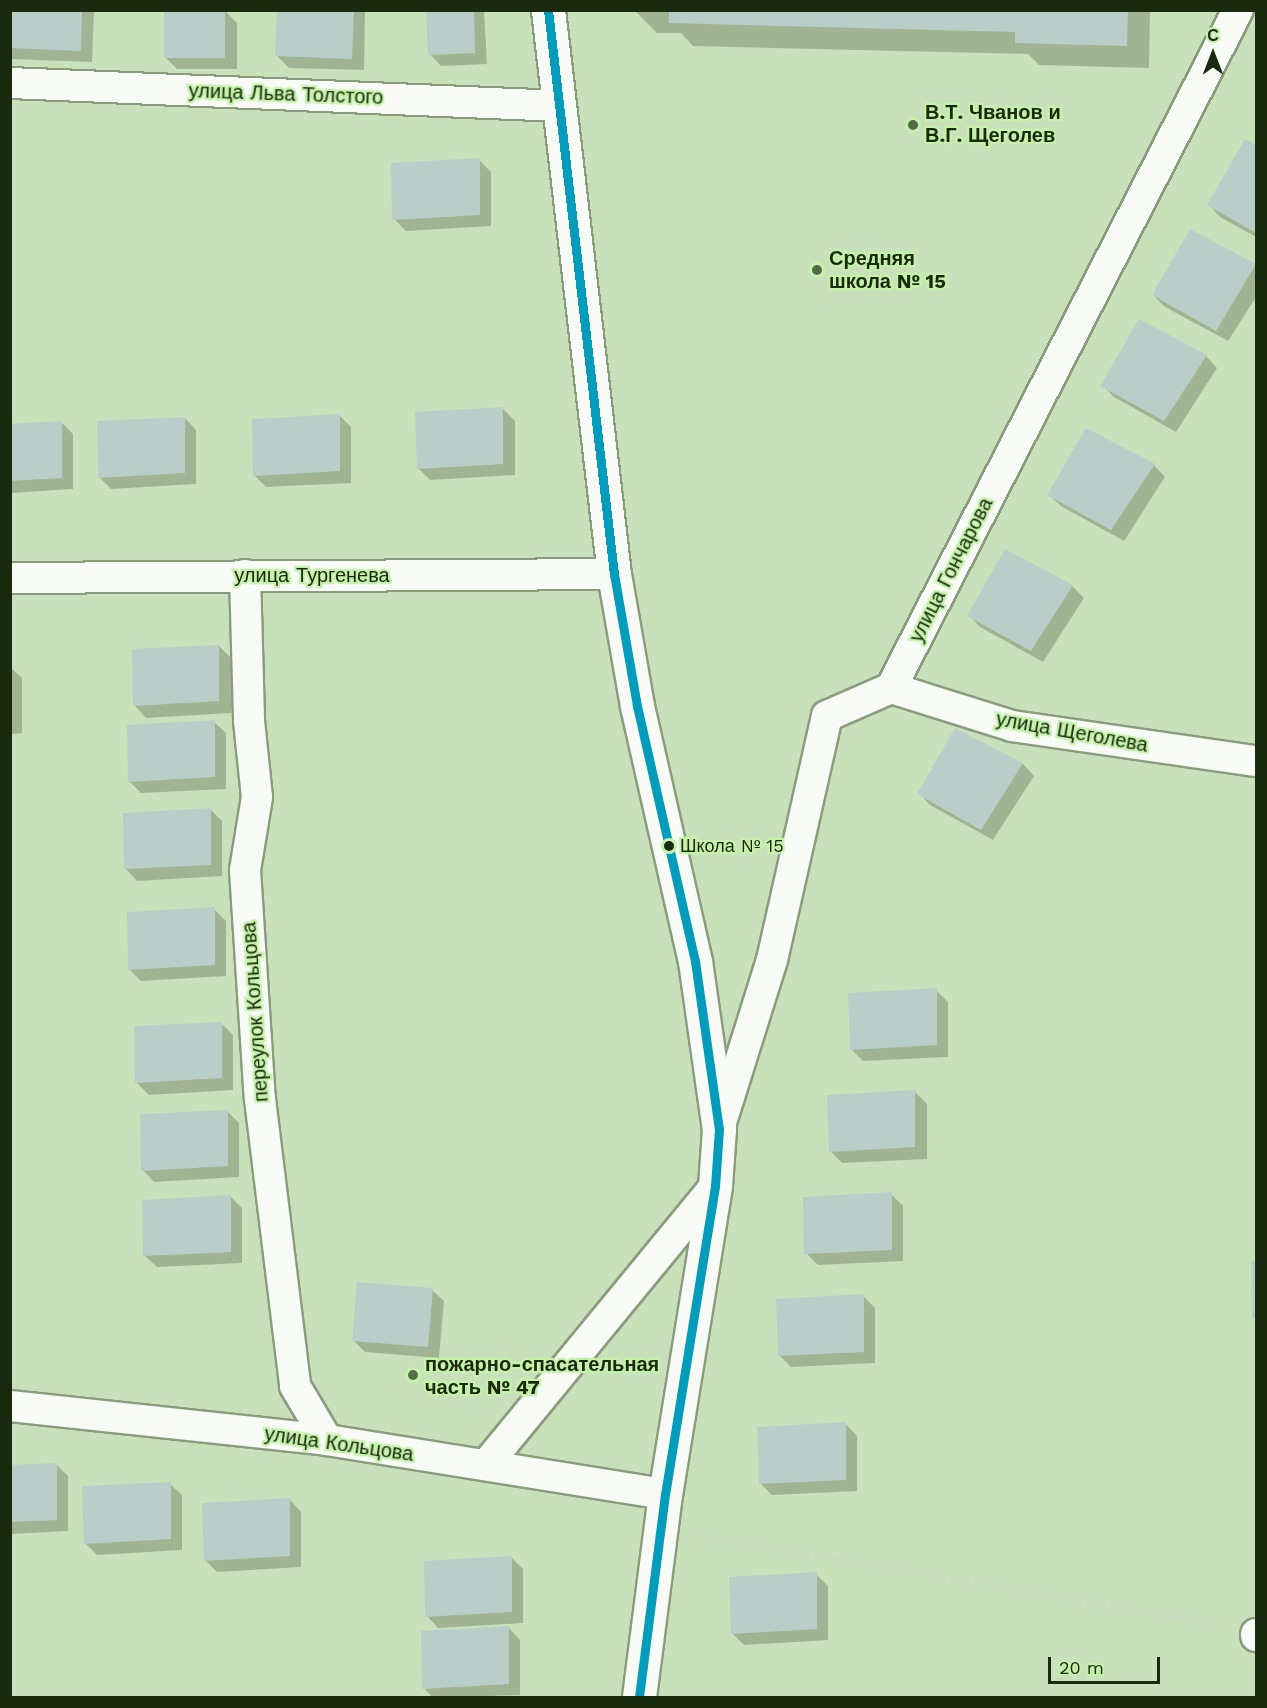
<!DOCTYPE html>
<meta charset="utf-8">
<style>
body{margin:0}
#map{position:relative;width:1267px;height:1708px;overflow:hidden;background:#c9e1ba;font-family:"Work Sans",sans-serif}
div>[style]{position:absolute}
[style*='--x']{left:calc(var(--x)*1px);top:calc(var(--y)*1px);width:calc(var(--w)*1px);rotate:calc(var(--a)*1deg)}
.shadow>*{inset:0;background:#0003}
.building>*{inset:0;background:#b9cec8}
.path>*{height:4px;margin-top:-2px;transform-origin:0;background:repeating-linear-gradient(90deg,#cdd5c8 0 1.5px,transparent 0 6px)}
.roads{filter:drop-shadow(2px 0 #8a9c7e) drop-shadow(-2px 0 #8a9c7e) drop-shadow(0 2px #8a9c7e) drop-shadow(0 -2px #8a9c7e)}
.street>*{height:30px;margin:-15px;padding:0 15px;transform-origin:15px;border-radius:15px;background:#f7faf5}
.secondary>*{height:33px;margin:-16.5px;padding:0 16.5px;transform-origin:16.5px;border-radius:16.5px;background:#f7faf5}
.bus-1>*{height:9px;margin:-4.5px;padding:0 4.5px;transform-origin:4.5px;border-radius:4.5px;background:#039cbb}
.dots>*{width:16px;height:16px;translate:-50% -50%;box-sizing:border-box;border:3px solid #c5f1aa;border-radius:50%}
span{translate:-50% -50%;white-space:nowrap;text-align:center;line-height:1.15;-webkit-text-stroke:4.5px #c5f1aa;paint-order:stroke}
.bus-label{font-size:18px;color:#1a2a0e}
.left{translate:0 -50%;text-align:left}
.street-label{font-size:20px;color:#1a2a0e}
.poi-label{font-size:20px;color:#1a2a0e;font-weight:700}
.frame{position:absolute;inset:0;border:12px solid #1a2a0e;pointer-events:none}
.north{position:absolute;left:1183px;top:24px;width:60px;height:60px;-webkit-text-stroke:4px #c5f1aa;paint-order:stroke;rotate:0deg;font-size:16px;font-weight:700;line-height:24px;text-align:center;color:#1a2a0e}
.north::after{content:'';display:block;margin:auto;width:21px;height:27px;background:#1a2a0e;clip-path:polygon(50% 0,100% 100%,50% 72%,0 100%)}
.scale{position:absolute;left:1048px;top:1657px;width:112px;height:27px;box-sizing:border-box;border:3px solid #1a2a0e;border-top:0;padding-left:8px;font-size:18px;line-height:21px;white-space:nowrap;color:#1a2a0e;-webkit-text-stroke:4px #c5f1aa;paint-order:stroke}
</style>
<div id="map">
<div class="shadow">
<div style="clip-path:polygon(10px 10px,94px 10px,92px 62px,10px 59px)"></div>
<div style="clip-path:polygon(278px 10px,365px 10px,364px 70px,289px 68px,277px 56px)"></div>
<div style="clip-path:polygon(428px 10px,484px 10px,487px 64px,441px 66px,430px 54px)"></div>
<div style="clip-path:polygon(634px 10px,1150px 10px,1149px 68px,1039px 65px,1028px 54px,693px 46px,681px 33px,657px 33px)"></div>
<div style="clip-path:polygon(225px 11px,237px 23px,237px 69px,177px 69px,165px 57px)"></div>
<div style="clip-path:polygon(1246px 141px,1256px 147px,1256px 237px,1220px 217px,1209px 205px)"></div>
<div style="clip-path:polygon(479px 160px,491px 172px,491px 226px,406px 231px,394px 219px)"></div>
<div style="clip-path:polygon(1190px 231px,1256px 266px,1256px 297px,1228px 341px,1165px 307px,1153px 295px)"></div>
<div style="clip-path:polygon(1206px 356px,1217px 368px,1176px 432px,1114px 397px,1102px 385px)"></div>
<div style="clip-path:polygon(503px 409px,515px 421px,515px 475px,430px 480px,418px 468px)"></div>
<div style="clip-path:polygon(340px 416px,351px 427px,351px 483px,266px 487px,254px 475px)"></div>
<div style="clip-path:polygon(185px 418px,196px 430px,196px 484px,111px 489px,100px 478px)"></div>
<div style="clip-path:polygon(61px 422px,73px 434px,73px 489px,10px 493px,10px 425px)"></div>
<div style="clip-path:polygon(1154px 465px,1165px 477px,1124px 541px,1061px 506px,1049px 495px)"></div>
<div style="clip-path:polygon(1005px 551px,1072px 586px,1084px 598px,1043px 662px,980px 627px,969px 615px)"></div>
<div style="clip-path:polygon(219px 646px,231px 658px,231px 713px,146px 718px,135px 706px)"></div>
<div style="clip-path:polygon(10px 667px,22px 678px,22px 733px,10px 734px)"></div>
<div style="clip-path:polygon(214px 722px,226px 733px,226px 789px,141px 793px,129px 781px)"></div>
<div style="clip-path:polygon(955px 730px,1023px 764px,1034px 776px,993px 840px,930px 805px,919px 793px)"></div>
<div style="clip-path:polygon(210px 809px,222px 821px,222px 876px,137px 881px,126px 869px)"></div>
<div style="clip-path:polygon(214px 909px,226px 921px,226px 976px,141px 981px,129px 969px)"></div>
<div style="clip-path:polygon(936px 990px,948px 1002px,948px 1057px,863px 1061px,851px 1049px)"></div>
<div style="clip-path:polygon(221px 1023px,233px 1035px,233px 1090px,149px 1095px,137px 1083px)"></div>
<div style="clip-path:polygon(915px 1092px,927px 1104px,927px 1159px,842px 1163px,830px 1151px)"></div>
<div style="clip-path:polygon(227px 1111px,239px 1123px,239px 1177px,154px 1182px,143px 1170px)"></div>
<div style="clip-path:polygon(891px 1194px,903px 1206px,903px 1261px,818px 1265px,806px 1253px)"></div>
<div style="clip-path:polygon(230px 1196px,242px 1208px,242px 1263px,157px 1267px,145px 1256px)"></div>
<div style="clip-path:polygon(1256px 1262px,1256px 1320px,1252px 1263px)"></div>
<div style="clip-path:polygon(432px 1290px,444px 1301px,439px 1358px,365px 1352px,353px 1340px)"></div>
<div style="clip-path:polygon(863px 1296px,875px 1308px,875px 1363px,791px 1367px,779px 1355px)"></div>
<div style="clip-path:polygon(846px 1424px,857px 1436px,857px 1491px,772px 1495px,760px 1483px)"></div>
<div style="clip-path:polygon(56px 1464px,68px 1476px,68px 1531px,10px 1534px,10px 1467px)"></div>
<div style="clip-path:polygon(170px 1484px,182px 1495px,182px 1550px,97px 1555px,85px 1543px)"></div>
<div style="clip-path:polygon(290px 1500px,301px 1512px,301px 1567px,217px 1572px,205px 1560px)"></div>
<div style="clip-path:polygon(511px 1557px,523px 1569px,523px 1623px,438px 1628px,427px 1616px)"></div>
<div style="clip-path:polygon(816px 1574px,828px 1586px,828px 1640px,744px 1645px,732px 1633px)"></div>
<div style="clip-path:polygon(509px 1628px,520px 1640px,520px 1695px,433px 1698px,424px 1688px)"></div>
</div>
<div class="building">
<div style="clip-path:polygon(10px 10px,82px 10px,81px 51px,10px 48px)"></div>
<div style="clip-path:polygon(164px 10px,225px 10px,225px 58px,164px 58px)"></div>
<div style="clip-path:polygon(277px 10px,354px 10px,352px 59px,275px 56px)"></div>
<div style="clip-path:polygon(426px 10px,474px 10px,475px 53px,428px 55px)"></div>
<div style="clip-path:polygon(669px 10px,1128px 10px,1127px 46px,1015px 43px,1015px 32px,669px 23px)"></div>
<div style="clip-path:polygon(1245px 139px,1256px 145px,1256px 233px,1207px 205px)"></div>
<div style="clip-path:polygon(480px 158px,480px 215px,392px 220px,391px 163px)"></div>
<div style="clip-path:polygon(1190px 229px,1256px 264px,1216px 331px,1152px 295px)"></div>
<div style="clip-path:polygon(1139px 319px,1207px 355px,1164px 421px,1100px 386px)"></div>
<div style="clip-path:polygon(503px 407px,503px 464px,417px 469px,415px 412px)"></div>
<div style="clip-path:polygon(340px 414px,340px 471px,253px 476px,252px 419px)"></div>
<div style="clip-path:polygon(185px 417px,185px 473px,98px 478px,97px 421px)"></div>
<div style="clip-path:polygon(62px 421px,62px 478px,10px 481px,10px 424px)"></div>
<div style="clip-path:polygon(1086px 428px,1155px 464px,1111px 530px,1047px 495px)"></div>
<div style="clip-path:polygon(1005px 549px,1073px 585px,1031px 651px,967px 616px)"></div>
<div style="clip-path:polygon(219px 645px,219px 701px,133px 706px,132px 649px)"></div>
<div style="clip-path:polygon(215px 720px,215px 777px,128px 782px,127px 725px)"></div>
<div style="clip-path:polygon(955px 728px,1023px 763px,981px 830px,917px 794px)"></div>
<div style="clip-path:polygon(211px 808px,211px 865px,124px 869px,123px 813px)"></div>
<div style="clip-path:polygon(215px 907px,215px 965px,128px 970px,127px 912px)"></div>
<div style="clip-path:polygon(937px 988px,937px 1045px,850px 1050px,848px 993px)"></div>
<div style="clip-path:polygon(222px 1022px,222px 1078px,135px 1083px,134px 1026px)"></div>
<div style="clip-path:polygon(915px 1090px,915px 1147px,829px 1152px,827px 1095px)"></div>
<div style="clip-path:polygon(228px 1110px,228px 1166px,141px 1171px,140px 1114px)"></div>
<div style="clip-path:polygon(892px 1192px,892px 1250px,804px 1254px,803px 1197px)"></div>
<div style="clip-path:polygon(231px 1195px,231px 1252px,143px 1256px,142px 1200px)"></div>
<div style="clip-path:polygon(1251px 1261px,1256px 1261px,1256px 1318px,1252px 1318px)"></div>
<div style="clip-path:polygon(357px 1282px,433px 1288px,428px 1347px,352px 1341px)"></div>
<div style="clip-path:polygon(864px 1294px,864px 1352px,778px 1356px,776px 1299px)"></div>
<div style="clip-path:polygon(846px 1422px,846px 1480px,759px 1484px,757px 1427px)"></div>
<div style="clip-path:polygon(57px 1463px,57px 1520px,10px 1522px,10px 1465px)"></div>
<div style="clip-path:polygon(171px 1482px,171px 1539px,84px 1544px,82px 1486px)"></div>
<div style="clip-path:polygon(290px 1498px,290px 1556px,204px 1561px,202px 1503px)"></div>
<div style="clip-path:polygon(512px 1556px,512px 1612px,425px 1617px,424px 1561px)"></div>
<div style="clip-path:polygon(817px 1572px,817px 1629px,731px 1634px,729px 1577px)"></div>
<div style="clip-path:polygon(509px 1626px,509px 1684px,422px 1689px,421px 1631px)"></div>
</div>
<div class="path">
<div style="--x:696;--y:1536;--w:535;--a:9.57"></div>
</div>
<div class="roads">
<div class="street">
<div style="--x:10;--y:83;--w:551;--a:2.39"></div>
<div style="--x:245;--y:575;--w:146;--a:88.4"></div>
<div style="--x:249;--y:721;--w:76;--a:84"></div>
<div style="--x:257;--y:797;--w:74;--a:99.3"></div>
<div style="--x:245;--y:870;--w:229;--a:86.3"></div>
<div style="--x:260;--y:1099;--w:289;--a:83"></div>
<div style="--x:295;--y:1386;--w:63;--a:59.3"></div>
<div style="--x:10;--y:578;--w:604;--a:-0.38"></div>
<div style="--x:891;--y:688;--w:127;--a:17.4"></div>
<div style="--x:1012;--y:726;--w:246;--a:8.2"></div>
<div style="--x:719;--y:1129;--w:177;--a:-72.6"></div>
<div style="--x:772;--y:960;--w:250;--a:-77.3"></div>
<div style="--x:827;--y:716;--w:70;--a:-23.6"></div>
<div style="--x:891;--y:688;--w:762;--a:-62.9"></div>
<div style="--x:10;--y:1406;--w:319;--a:6.1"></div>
<div style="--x:327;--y:1440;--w:342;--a:9.1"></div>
<div style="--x:486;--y:1465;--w:361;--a:-50.6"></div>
<div style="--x:1256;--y:1634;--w:2;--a:90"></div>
</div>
<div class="secondary">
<div style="--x:548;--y:10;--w:568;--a:83.33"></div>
<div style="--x:614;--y:574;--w:134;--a:80.1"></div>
<div style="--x:637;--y:706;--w:262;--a:77.2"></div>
<div style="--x:695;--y:961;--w:170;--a:81.9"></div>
<div style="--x:719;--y:1129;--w:57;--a:94"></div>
<div style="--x:715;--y:1186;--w:312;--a:99.2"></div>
<div style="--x:665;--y:1494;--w:206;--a:97.3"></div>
</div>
</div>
<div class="bus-1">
<div style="--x:548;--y:10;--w:568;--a:83.33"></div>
<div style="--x:614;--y:574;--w:134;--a:80.1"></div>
<div style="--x:637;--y:706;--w:262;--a:77.2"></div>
<div style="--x:695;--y:961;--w:170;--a:81.9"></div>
<div style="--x:719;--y:1129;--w:57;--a:94"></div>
<div style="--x:715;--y:1186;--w:312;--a:99.2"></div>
<div style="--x:665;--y:1494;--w:206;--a:97.3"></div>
</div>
<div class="dots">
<div style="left:913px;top:125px;background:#576a4a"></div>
<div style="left:817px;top:270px;background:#576a4a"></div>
<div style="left:669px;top:846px;background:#1a2a0e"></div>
<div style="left:413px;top:1375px;background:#576a4a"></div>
</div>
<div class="bus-label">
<span class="left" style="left:680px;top:846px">Школа № 15</span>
</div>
<div class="street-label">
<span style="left:286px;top:94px;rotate:2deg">улица Льва Толстого</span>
<span style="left:951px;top:570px;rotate:-63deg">улица Гончарова</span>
<span style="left:312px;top:575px">улица Тургенева</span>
<span style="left:1072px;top:732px;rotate:10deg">улица Щеголева</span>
<span style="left:255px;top:1012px;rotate:-94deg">переулок Кольцова</span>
<span style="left:339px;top:1444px;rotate:8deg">улица Кольцова</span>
</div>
<div class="poi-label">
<span class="left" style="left:925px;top:124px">В.Т. Чванов и<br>В.Г. Щеголев</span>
<span class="left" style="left:829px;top:270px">Средняя<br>школа № 15</span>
<span class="left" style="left:425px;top:1376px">пожарно-спасательная<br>часть № 47</span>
</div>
<div class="frame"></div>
<div class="north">С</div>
<div class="scale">20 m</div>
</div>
